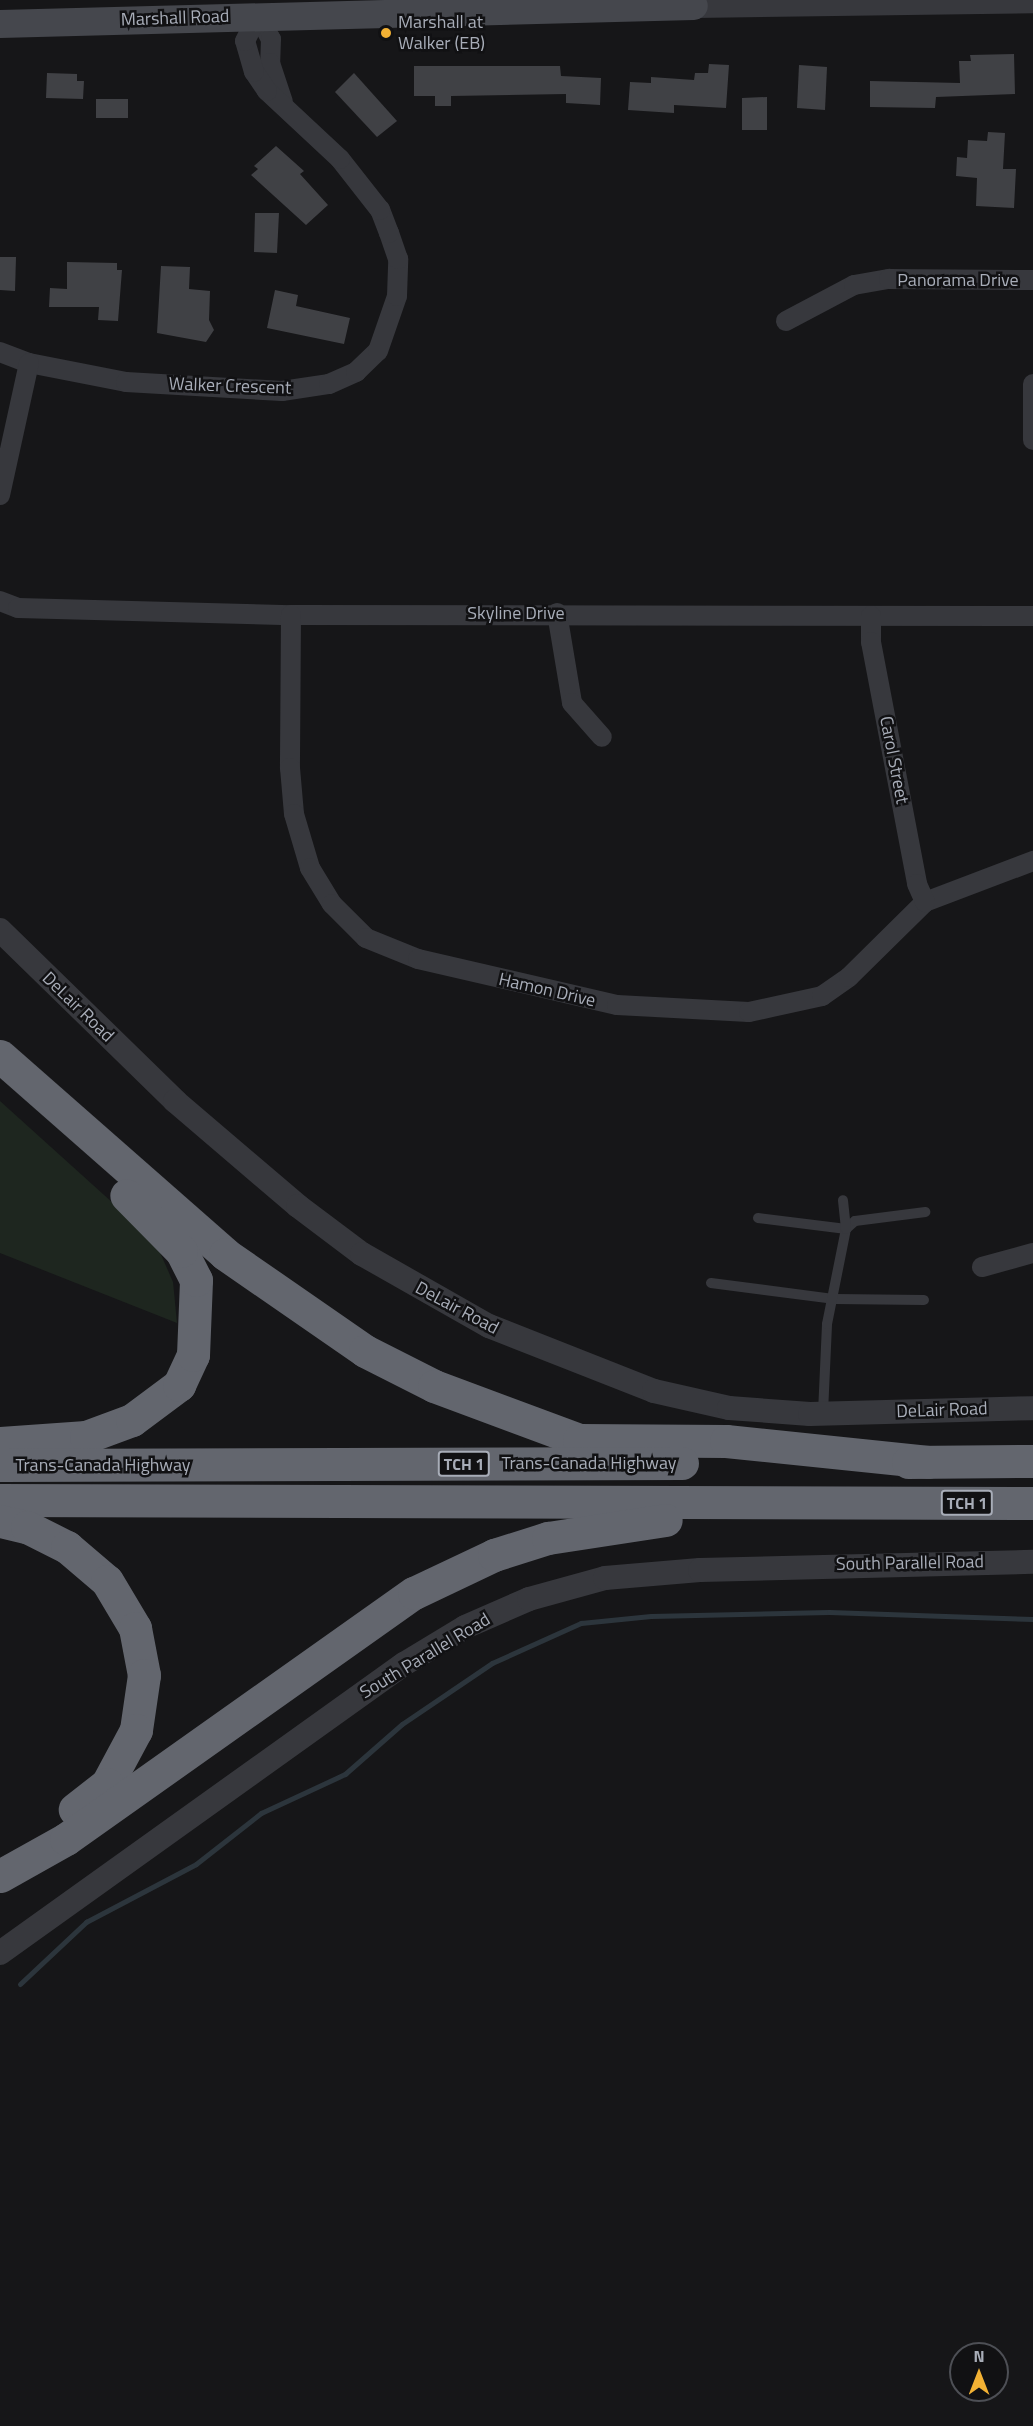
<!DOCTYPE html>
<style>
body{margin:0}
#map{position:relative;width:1033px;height:2426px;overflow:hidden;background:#161618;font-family:"Titillium Web",sans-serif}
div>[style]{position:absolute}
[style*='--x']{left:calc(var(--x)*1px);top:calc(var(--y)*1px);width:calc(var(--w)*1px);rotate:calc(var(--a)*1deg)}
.green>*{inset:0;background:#1e261f}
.stream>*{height:5px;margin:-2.5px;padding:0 2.5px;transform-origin:2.5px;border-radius:2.5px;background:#2c353c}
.building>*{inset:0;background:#404145}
.service>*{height:10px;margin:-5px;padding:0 5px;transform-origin:5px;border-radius:5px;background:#37383d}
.minor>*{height:20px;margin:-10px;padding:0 10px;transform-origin:10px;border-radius:10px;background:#37383d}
.tertiary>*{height:24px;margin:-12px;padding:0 12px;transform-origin:12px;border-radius:12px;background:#37383d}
.secondary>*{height:28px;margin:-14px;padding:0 14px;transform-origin:14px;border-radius:14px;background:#45474d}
.motorway>*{height:33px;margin:-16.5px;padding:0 16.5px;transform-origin:16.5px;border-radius:16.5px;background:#63666e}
.dots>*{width:16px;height:16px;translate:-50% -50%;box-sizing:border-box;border:3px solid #111113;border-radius:50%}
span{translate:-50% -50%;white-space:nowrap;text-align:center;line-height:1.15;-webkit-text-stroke:5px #111113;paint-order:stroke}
.shield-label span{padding:2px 4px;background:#111113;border:2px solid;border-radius:4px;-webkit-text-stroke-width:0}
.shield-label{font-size:16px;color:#a8adb8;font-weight:700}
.street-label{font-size:18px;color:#a8adb8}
.poi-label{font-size:18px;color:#a8adb8}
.left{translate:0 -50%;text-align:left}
.north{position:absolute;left:949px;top:2342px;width:60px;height:60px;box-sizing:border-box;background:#111113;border:2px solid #4d4f55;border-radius:50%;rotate:0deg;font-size:16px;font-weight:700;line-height:24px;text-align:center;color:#a8adb8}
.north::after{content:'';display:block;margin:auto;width:21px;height:27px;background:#f2b134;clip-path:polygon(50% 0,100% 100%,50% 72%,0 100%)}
</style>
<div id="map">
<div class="green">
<div style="clip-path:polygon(0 1101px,155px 1241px,173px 1282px,177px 1323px,0 1253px)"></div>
</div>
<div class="stream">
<div style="--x:20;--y:1984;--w:91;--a:-43.2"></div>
<div style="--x:86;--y:1922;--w:124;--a:-27.8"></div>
<div style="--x:196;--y:1864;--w:83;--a:-38.1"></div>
<div style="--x:261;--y:1813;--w:93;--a:-24.9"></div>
<div style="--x:345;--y:1774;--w:76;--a:-41.3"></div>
<div style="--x:402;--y:1724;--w:109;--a:-34.1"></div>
<div style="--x:492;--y:1663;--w:98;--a:-24.2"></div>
<div style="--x:581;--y:1623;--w:70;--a:-5.7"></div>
<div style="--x:651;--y:1616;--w:178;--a:-1.3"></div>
<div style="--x:829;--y:1612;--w:204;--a:2"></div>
</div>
<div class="building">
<div style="clip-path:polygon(1014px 54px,1015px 94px,936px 97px,935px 108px,870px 107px,870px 81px,960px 83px,959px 61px,971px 61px,970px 55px)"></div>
<div style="clip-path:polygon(709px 64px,729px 65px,726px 108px,674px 105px,674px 113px,628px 110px,630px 82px,651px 83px,651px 77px,694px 80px,695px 73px,708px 73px)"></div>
<div style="clip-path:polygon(799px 65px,827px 67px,825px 110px,797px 108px)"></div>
<div style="clip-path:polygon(414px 66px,560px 66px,561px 76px,601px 78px,600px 105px,566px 103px,566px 94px,451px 96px,451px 106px,435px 106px,435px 96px,414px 96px)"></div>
<div style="clip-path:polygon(47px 73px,77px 74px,77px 81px,84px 81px,83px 99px,46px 98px)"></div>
<div style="clip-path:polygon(354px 73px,397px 121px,377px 137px,335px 92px)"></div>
<div style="clip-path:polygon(767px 97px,767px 130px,742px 130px,742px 98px)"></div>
<div style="clip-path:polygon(96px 99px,128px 99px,128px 118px,96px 118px)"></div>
<div style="clip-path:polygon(988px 132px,1005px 133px,1003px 169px,1016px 169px,1014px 208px,976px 206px,977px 178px,956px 176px,957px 157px,967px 158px,968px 140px,987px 141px)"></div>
<div style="clip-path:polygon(276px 146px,304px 171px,300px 174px,328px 205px,306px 225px,251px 175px,258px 169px,254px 166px)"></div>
<div style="clip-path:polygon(255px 213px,279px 213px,277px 253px,254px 252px)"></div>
<div style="clip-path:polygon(0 257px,16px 257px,15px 291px,0 290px)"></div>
<div style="clip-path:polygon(67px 262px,117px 263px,117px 270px,122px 270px,118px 321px,98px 320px,99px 307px,49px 307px,50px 288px,67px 289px)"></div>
<div style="clip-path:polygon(161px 266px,190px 267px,189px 289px,210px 291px,209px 320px,214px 330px,206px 342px,157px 333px)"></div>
<div style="clip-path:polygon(275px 290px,298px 295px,296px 306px,350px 318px,344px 344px,267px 328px)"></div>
</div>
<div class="service">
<div style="--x:758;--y:1218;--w:89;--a:7.1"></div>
<div style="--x:846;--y:1229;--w:12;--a:-42"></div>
<div style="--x:855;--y:1221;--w:71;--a:-7.3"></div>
<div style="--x:711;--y:1283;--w:125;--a:7.4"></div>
<div style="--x:835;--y:1299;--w:89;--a:0.6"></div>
<div style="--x:823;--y:1413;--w:89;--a:-87.4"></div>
<div style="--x:827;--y:1324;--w:97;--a:-78.7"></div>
<div style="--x:846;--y:1229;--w:29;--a:-96"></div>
</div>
<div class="minor">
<div style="--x:258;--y:15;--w:27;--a:62"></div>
<div style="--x:271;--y:39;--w:24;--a:92"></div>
<div style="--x:270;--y:63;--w:41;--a:71.6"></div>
<div style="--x:786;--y:321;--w:77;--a:-27.9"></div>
<div style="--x:854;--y:285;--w:36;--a:-10"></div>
<div style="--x:889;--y:279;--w:144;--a:0.4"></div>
<div style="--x:0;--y:352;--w:31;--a:21"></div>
<div style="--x:29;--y:363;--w:99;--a:11.1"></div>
<div style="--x:126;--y:382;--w:156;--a:3.3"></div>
<div style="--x:282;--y:391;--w:48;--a:-8.5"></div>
<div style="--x:329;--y:384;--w:30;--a:-24"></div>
<div style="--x:356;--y:372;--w:30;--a:-44"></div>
<div style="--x:378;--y:351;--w:58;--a:-70.9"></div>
<div style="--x:397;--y:296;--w:37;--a:-88"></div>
<div style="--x:398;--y:259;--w:28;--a:-109"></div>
<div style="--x:389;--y:233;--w:25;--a:-111"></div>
<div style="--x:380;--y:210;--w:65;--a:-128.1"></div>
<div style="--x:340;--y:159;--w:100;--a:-137"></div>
<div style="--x:267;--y:91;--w:23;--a:-124"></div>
<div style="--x:254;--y:72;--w:32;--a:-106"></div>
<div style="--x:245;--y:41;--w:29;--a:-63"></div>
<div style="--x:1033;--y:384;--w:56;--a:90"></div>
<div style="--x:0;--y:495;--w:135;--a:-77.6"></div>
<div style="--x:0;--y:601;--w:19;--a:21"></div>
<div style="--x:18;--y:608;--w:273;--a:1.5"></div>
<div style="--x:291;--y:615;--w:742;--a:0.08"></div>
<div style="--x:557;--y:613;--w:91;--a:80.5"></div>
<div style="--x:572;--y:703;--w:45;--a:48.6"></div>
<div style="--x:291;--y:615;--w:153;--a:90.4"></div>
<div style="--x:290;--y:768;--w:46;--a:85"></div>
<div style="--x:294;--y:814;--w:56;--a:73.5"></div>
<div style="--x:310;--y:868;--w:42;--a:58.6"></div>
<div style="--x:332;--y:904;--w:48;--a:45"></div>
<div style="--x:366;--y:938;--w:56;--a:22"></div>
<div style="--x:418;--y:959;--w:204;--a:13"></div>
<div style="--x:617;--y:1005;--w:132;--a:3"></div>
<div style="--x:749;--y:1012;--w:75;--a:-12.4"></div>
<div style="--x:822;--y:996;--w:33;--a:-35"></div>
<div style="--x:849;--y:977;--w:107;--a:-44.6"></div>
<div style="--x:925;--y:902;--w:116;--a:-20.8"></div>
<div style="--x:871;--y:616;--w:26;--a:90"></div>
<div style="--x:871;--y:642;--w:246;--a:79.2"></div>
<div style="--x:917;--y:884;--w:20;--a:66"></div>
<div style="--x:982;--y:1267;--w:53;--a:-15.4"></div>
</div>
<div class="tertiary">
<div style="--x:695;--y:0;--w:6;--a:99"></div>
<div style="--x:694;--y:6;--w:339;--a:-0.8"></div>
<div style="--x:0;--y:930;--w:245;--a:44.3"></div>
<div style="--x:175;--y:1101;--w:162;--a:40.5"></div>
<div style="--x:298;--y:1206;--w:80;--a:36.9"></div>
<div style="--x:362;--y:1254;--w:146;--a:29.6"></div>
<div style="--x:489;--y:1326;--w:177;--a:21.5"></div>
<div style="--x:654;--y:1391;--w:77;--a:12.8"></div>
<div style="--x:729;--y:1408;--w:81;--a:4.2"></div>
<div style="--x:810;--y:1414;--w:223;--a:-1.5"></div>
<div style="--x:0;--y:1953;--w:497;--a:-35.6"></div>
<div style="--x:404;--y:1664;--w:71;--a:-31.2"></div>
<div style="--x:465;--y:1627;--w:70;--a:-23.6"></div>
<div style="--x:529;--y:1599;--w:79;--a:-15.4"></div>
<div style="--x:605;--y:1578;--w:95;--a:-4.8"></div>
<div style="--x:700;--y:1570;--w:333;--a:-1.4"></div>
</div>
<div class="secondary">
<div style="--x:0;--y:24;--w:694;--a:-1.49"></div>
</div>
<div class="motorway">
<div style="--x:0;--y:1056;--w:300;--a:41.3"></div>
<div style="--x:225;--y:1254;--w:170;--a:34.7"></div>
<div style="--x:365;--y:1351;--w:77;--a:26.9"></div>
<div style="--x:434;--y:1386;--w:155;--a:20.4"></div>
<div style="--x:579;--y:1440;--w:147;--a:0.4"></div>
<div style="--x:726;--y:1441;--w:203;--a:5.9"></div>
<div style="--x:0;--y:1443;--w:86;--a:-4"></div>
<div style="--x:86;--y:1437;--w:49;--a:-20.3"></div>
<div style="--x:132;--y:1420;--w:59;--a:-36.7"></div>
<div style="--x:179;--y:1385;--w:33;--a:-65"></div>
<div style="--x:193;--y:1355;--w:75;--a:-87.7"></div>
<div style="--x:196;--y:1280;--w:33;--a:-117"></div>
<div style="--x:181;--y:1251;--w:78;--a:-134.5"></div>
<div style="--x:908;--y:1462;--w:125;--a:-0.5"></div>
<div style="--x:0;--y:1465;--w:682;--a:-0.17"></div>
<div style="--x:0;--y:1500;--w:1033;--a:0.17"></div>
<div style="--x:0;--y:1521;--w:28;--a:13"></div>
<div style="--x:27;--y:1527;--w:45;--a:26.6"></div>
<div style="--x:67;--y:1547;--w:52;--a:40.4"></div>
<div style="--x:107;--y:1581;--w:55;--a:59.2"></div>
<div style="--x:135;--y:1628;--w:48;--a:79.2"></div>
<div style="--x:144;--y:1675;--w:56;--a:98.3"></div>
<div style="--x:136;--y:1730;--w:61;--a:118.2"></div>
<div style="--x:107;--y:1784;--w:41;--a:142"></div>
<div style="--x:0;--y:1876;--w:76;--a:-29.3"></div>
<div style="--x:66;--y:1839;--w:426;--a:-35.3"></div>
<div style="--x:414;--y:1593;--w:89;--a:-25.4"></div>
<div style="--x:494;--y:1555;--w:57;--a:-17.5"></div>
<div style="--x:548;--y:1538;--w:119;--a:-8.7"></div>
</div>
<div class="dots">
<div style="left:386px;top:33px;background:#f2b134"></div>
</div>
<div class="shield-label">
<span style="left:464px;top:1464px">TCH 1</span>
<span style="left:967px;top:1503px">TCH 1</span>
</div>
<div class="street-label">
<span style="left:175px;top:18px;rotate:-2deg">Marshall Road</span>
<span style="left:958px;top:280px">Panorama Drive</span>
<span style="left:230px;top:386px;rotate:2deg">Walker Crescent</span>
<span style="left:516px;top:613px">Skyline Drive</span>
<span style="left:894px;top:760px;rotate:79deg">Carol Street</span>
<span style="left:547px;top:990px;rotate:13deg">Hamon Drive</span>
<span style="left:78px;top:1007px;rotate:44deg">DeLair Road</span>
<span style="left:457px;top:1308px;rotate:28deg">DeLair Road</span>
<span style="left:942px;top:1410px;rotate:-2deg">DeLair Road</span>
<span style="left:589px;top:1463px">Trans-Canada Highway</span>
<span style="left:103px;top:1465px">Trans-Canada Highway</span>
<span style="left:910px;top:1563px;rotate:-1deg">South Parallel Road</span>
<span style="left:425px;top:1656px;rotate:-31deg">South Parallel Road</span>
</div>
<div class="poi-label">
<span class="left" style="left:398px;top:33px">Marshall at<br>Walker (EB)</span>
</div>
<div class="north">N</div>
</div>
